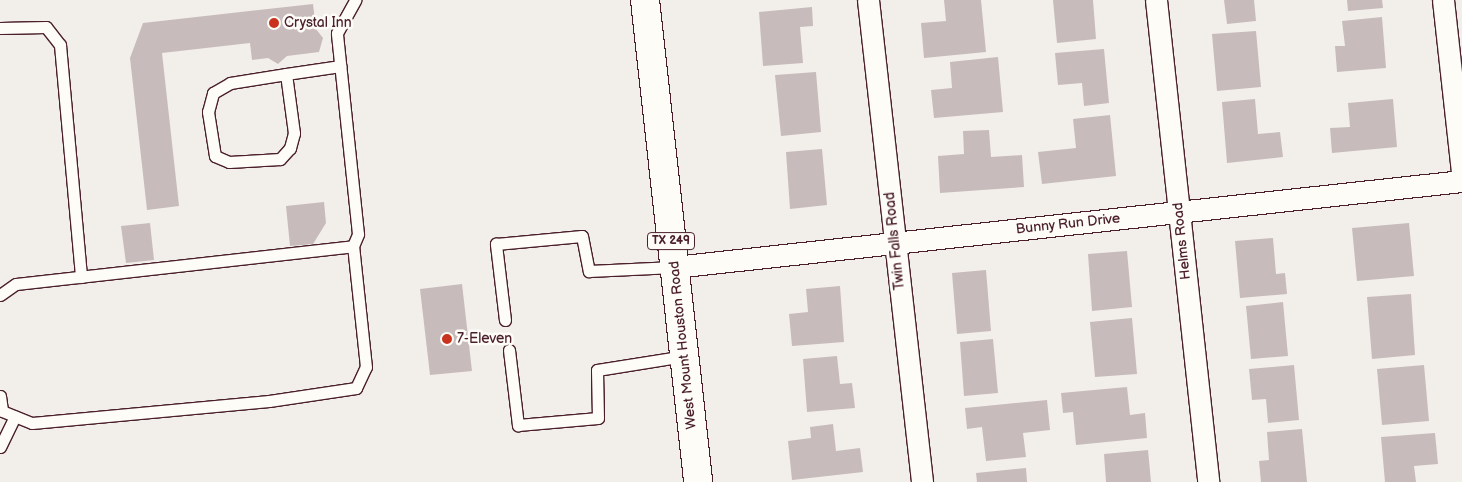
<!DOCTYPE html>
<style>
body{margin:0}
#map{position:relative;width:1462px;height:482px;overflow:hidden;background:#f2efeb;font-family:"Balsamiq Sans",sans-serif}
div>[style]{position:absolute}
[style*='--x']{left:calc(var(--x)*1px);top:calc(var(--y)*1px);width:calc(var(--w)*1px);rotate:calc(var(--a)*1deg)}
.building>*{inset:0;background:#c8bbbb}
.roads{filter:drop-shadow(1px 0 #4a1f2b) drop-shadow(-1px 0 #4a1f2b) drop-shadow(0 1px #4a1f2b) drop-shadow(0 -1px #4a1f2b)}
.lane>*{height:11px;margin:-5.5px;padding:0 5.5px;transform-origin:5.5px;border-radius:5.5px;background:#fdfcf7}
.street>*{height:21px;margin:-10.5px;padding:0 10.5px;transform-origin:10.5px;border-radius:10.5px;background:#fdfcf7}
.primary>*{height:28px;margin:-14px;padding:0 14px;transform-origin:14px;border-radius:14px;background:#fdfcf7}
.dots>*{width:14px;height:14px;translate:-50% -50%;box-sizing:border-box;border:2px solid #fdfcf7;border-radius:50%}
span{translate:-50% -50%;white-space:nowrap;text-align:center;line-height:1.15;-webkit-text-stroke:5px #fdfcf7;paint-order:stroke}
.shield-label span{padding:1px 4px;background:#fdfcf7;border:1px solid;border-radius:4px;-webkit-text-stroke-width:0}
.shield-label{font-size:12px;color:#4a1f2b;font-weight:700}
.poi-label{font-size:14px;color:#4a1f2b}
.left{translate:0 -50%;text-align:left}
.street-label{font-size:14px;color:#4a1f2b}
</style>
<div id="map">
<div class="building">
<div style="clip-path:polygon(944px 0,981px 0,986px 52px,924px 58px,921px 23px,946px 21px)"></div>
<div style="clip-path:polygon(1053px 0,1093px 0,1096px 39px,1057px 43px)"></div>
<div style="clip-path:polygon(1224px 0,1254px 0,1256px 21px,1227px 24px)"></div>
<div style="clip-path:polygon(1347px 0,1382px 0,1383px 8px,1348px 11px)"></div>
<div style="clip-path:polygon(313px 4px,316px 29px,323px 38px,319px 52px,287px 56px,278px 64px,268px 58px,252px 60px,250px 43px,162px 53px,179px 206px,147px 210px,130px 58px,143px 23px)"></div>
<div style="clip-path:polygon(812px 7px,813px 26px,800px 27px,803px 63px,763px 66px,759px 12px)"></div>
<div style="clip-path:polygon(1382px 17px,1386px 68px,1337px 72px,1335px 46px,1345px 46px,1342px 21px)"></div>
<div style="clip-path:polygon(1256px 31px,1261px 87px,1217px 91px,1212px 34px)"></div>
<div style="clip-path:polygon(1104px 49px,1109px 103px,1084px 106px,1082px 83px,1058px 85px,1055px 53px)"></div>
<div style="clip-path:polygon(998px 57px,1003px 112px,934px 118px,931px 90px,952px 88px,950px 62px)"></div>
<div style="clip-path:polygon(816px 72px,821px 132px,781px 136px,775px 75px)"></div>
<div style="clip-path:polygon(1255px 99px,1258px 134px,1280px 132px,1283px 157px,1227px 163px,1222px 102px)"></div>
<div style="clip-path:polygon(1393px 99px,1397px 147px,1332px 153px,1330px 128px,1350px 127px,1348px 103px)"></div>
<div style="clip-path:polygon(1110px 115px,1116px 176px,1042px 184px,1038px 152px,1076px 148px,1073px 119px)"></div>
<div style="clip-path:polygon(989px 130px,991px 157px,1022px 155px,1024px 187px,940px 193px,938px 156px,964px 154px,963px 131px)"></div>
<div style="clip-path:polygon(822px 149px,827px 205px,790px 209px,786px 152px)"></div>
<div style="clip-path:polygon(324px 202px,326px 223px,313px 244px,290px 246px,286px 206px)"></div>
<div style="clip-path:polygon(150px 223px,154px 260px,126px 263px,121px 226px)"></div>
<div style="clip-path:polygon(1409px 223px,1414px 276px,1357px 281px,1352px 228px)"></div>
<div style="clip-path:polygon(1273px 238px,1276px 274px,1285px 273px,1287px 294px,1240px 298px,1235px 241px)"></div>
<div style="clip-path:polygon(1127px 251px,1132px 307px,1092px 311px,1088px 254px)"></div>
<div style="clip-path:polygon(986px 270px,991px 331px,957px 334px,952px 273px)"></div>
<div style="clip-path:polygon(462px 284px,472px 371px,430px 375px,420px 289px)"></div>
<div style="clip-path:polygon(840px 286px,844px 342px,792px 346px,789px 314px,808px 312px,806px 289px)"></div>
<div style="clip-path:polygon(1411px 294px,1415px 355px,1372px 359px,1367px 297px)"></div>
<div style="clip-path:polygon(1283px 302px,1288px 356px,1251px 359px,1246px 306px)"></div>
<div style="clip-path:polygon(1132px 318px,1137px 374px,1095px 377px,1090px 322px)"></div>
<div style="clip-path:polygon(993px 339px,998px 393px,964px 396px,960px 342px)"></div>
<div style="clip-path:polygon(837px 356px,840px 384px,852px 383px,855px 408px,807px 412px,803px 359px)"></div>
<div style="clip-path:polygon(1294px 365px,1299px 420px,1268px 423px,1266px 399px,1252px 400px,1249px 369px)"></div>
<div style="clip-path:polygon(1424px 365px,1429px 421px,1382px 425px,1377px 369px)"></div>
<div style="clip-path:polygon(1127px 387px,1130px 415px,1145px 413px,1147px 438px,1076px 445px,1073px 412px,1063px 413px,1061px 393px)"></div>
<div style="clip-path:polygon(1047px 400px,1050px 430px,1023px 433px,1026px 457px,986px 461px,982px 427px,967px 429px,965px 408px)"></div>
<div style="clip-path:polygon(833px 424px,836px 451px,860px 448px,863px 472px,792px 480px,788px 441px,811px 438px,810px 427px)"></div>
<div style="clip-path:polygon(1302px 429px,1307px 482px,1261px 482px,1259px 461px,1269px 460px,1267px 432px)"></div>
<div style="clip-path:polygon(1435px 433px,1438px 464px,1414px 466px,1416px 482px,1385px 482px,1381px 437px)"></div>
<div style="clip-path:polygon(1148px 450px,1151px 482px,1106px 482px,1104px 454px)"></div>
<div style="clip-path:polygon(1026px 468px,1027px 482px,977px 482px,976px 473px)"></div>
</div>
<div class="roads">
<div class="lane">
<div style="--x:0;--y:28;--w:46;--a:-1.2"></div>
<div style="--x:46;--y:27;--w:23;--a:52"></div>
<div style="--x:60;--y:45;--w:233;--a:84.8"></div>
<div style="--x:286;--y:74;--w:60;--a:82.3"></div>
<div style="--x:294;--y:133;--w:16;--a:105"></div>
<div style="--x:290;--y:148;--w:15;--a:132"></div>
<div style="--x:280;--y:159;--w:51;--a:176.6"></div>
<div style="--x:229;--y:162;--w:15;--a:-157"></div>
<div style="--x:215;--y:156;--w:45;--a:-99"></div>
<div style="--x:208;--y:112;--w:20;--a:-75"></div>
<div style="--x:213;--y:93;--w:20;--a:-30"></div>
<div style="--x:230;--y:83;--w:57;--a:-9.1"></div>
<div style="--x:286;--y:74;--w:55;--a:-8.4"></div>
<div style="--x:0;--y:295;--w:19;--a:-35"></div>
<div style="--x:16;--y:284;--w:339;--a:-6.4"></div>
<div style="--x:505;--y:320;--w:77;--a:-96.8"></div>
<div style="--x:496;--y:244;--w:86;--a:-5.3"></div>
<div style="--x:582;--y:236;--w:36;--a:79"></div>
<div style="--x:589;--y:271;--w:85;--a:-2.7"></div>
<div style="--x:509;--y:350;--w:76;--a:83.2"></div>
<div style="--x:518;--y:425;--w:80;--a:-5"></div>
<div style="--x:598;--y:418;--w:48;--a:-91.2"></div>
<div style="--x:597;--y:370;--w:88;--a:-9.1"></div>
<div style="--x:0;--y:396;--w:15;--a:82"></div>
<div style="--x:2;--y:411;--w:32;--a:22"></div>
<div style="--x:32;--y:423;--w:238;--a:-5.3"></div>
<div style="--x:269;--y:401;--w:88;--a:-8.5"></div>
<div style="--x:356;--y:388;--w:23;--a:-65"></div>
<div style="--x:366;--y:367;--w:122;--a:-96.1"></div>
<div style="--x:353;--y:246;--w:13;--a:-67"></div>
<div style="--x:358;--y:234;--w:202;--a:-96"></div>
<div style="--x:337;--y:33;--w:38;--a:-61"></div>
<div style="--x:0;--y:447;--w:34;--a:-64"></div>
</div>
<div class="street">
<div style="--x:868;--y:0;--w:485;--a:83.6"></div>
<div style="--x:1156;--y:0;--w:485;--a:83.8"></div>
<div style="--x:1443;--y:0;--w:173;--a:83.7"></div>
<div style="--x:674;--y:267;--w:793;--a:-6.23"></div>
</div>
<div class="primary">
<div style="--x:645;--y:0;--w:485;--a:83.7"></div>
</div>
</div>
<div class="dots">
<div style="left:274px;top:23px;background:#c8321e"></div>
<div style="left:447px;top:339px;background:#c8321e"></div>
</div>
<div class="shield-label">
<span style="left:671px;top:241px">TX 249</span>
</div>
<div class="poi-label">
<span class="left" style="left:284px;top:23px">Crystal Inn</span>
<span class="left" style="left:457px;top:339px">7-Eleven</span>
</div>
<div class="street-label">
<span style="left:1068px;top:224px;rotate:-6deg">Bunny Run Drive</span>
<span style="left:895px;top:241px;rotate:-96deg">Twin Falls Road</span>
<span style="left:1182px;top:241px;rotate:-96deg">Helms Road</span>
<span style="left:683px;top:345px;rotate:-96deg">West Mount Houston Road</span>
</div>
</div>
